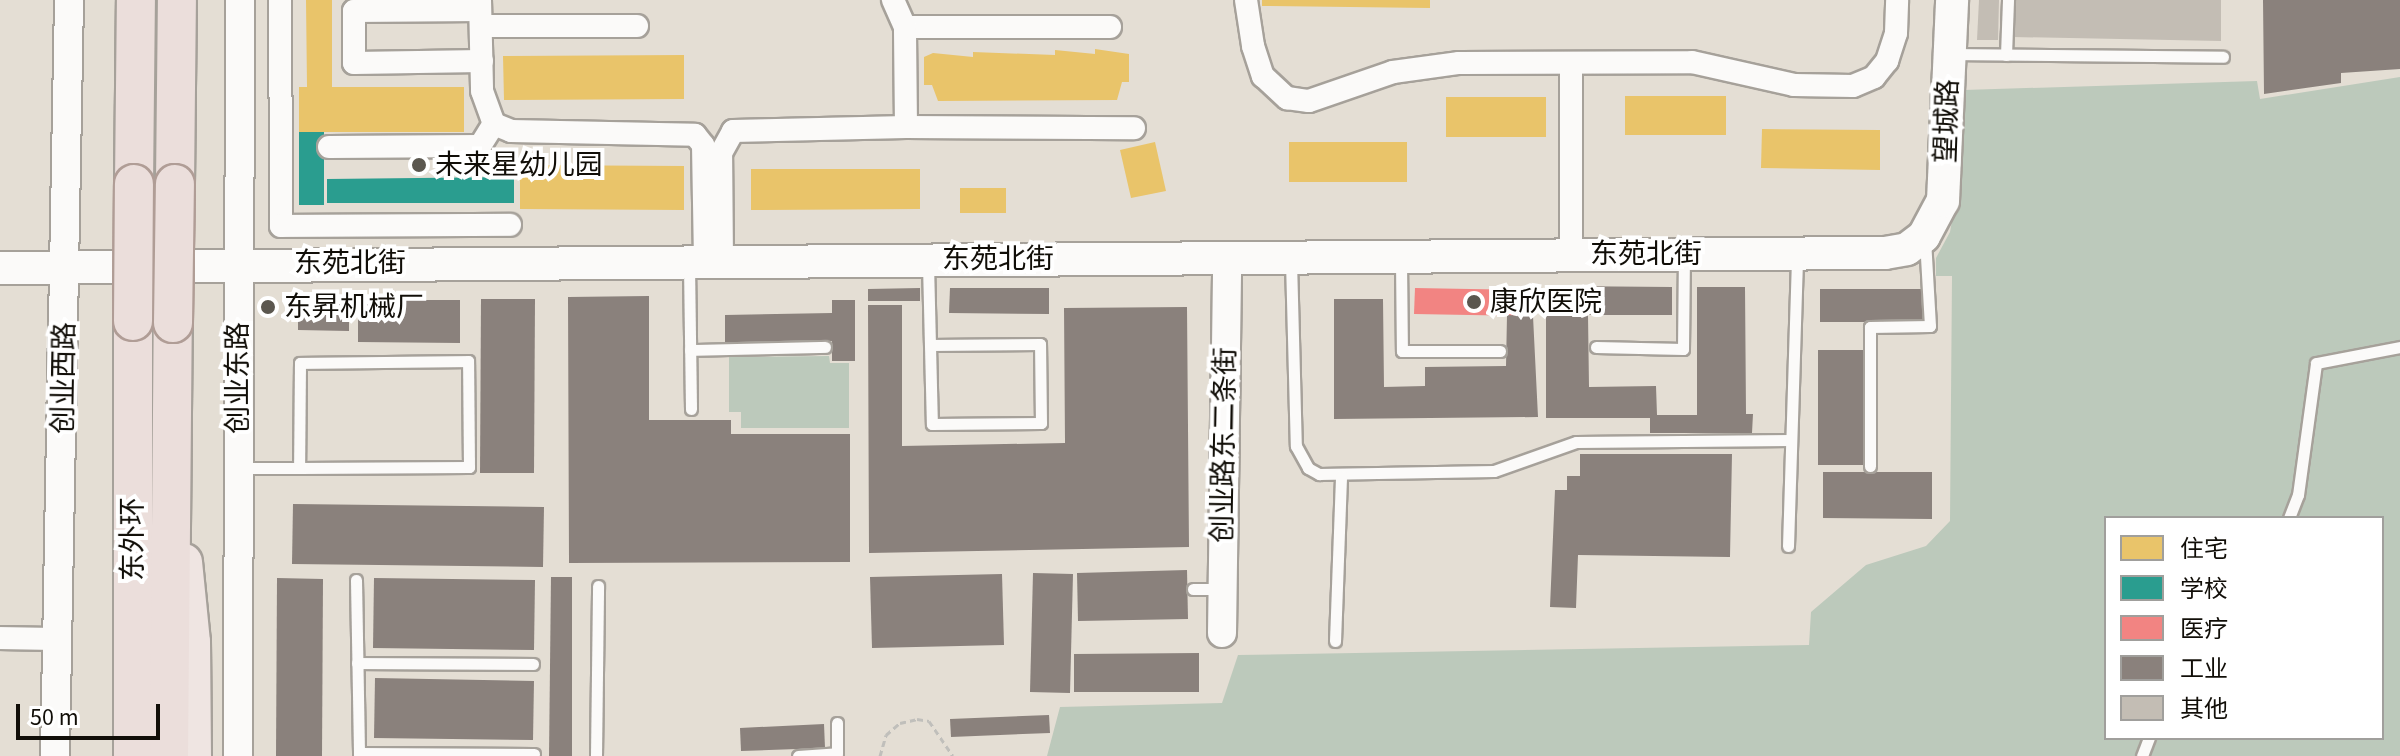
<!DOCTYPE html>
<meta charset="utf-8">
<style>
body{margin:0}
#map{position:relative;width:2400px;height:756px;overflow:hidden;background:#e4ded4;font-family:"Source Sans 3","Noto Sans SC",sans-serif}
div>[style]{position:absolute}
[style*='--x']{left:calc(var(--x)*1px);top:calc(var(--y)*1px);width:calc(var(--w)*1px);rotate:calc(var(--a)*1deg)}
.green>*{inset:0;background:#bcc9bb}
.homes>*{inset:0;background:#e9c46a}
.schools>*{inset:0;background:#2a9d8f}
.health>*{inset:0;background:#f28482}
.industry>*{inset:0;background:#8a817c}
.building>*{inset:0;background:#c3bdb4}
.path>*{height:3px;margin-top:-1.5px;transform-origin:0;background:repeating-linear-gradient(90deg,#c0bfbb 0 6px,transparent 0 10px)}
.roads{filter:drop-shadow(2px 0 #a6a19a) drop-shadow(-2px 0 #a6a19a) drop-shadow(0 2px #a6a19a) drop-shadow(0 -2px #a6a19a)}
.service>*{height:11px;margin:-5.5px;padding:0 5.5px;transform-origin:5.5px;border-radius:5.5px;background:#fbfaf9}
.minor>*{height:22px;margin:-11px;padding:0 11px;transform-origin:11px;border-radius:11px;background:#fbfaf9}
.tertiary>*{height:28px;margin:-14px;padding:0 14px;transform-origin:14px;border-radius:14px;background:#fbfaf9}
.secondary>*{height:32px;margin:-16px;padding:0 16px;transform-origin:16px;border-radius:16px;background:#fbfaf9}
.primary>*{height:36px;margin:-18px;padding:0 18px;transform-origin:18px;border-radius:18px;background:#efe5e2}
.trunk>*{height:38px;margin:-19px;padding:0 19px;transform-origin:19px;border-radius:19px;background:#ebdedb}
.bridges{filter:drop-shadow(2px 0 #b09d96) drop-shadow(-2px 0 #b09d96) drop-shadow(0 2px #b09d96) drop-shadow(0 -2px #b09d96)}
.trunk-bridge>*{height:38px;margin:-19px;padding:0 19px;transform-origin:19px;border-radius:19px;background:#ebdedb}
.dots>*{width:22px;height:22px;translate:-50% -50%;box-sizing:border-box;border:4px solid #fff;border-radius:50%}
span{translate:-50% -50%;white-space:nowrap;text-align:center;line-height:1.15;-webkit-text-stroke:8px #fff;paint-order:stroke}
.street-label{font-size:28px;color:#110e08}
.poi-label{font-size:28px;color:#110e08}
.left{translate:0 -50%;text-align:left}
.legend{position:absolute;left:2104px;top:516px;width:280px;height:224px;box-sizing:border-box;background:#fff;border:2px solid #a09f9c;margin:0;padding:10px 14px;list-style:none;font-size:24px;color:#110e08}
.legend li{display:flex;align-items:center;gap:16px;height:40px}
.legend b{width:40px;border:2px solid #a09f9c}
.scale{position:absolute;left:16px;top:704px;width:144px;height:36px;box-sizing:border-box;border:4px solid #110e08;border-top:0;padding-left:10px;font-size:24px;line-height:28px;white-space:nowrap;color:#110e08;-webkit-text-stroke:6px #fff;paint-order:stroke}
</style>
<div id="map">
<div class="green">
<div style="clip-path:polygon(evenodd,2400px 77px,2400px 756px,1047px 756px,1060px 707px,1222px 703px,1238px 655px,1809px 645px,1811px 612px,1866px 565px,1926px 546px,1950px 521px,1952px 276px,1936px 276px,1936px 258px,1950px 232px,1956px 198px,1964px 90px,2257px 81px,2260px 99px,2400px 77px,2106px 518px,2382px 518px,2382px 738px,2106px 738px,2106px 518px)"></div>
<div style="clip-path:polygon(829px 356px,830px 363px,849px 363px,849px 428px,741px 428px,741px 412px,729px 412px,729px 357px)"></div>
</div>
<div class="homes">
<div style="clip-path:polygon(306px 0,332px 0,332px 87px,464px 87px,464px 132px,299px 132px,299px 87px,307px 87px)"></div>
<div style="clip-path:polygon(1262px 0,1430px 0,1430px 8px,1262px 6px)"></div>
<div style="clip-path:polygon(1095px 49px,1129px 54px,1129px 82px,1122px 82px,1117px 100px,938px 101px,932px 85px,924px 85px,924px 57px,933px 53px,973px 57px,973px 52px,1055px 55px,1055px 50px,1095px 54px)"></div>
<div style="clip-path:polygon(684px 55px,684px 99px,504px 100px,503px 56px)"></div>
<div style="clip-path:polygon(1625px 96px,1726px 96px,1726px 135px,1625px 135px)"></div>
<div style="clip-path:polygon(1446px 97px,1546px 97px,1546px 137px,1446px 137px)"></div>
<div style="clip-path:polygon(1762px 129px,1880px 130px,1880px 170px,1761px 168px)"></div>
<div style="clip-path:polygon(1155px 142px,1166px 191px,1131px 198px,1120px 150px)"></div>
<div style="clip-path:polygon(1289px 142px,1407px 142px,1407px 182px,1289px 182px)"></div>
<div style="clip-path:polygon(520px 165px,684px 166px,684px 210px,520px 209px)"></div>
<div style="clip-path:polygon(751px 169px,920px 169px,920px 209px,751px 210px)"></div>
<div style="clip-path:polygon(960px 188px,1006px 188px,1006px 213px,960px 213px)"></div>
</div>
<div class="schools">
<div style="clip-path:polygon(299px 132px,324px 132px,324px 205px,299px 205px)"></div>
<div style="clip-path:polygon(514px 177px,514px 203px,327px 203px,327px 179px)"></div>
</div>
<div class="health">
<div style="clip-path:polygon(1415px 288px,1533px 290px,1533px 316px,1414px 314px)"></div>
</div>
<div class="industry">
<div style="clip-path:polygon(2263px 0,2400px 0,2400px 69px,2341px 73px,2341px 83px,2264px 94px)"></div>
<div style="clip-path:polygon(1557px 286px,1672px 287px,1672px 315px,1588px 315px,1589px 387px,1656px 386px,1657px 415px,1697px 415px,1697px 287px,1745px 287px,1746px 414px,1753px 414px,1752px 433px,1650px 433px,1650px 418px,1546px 418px,1546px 315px,1557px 315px)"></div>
<div style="clip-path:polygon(920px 288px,920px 301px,868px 301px,868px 289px)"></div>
<div style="clip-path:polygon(950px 288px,1049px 288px,1049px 314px,949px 313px)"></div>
<div style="clip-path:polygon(1820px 289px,1925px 289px,1925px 322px,1820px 322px)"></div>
<div style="clip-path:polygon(649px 296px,649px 420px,731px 420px,731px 434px,850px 434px,850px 562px,569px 563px,568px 297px)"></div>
<div style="clip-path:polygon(298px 297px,349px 298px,349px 331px,298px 330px)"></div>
<div style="clip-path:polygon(481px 299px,535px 299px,534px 473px,480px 473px)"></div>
<div style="clip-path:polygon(1334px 299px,1383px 299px,1384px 387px,1425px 386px,1425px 367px,1506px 366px,1507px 315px,1533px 316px,1538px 417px,1334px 419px)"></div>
<div style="clip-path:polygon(358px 300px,460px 300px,460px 343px,358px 342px)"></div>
<div style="clip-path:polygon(832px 300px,855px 300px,855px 361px,832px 361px,832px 341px,725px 343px,725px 315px,832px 313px)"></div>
<div style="clip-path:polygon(868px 305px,902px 305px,902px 446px,1065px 443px,1064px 308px,1187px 307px,1189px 547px,869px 553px)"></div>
<div style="clip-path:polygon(1818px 350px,1863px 350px,1863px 465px,1818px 465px)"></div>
<div style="clip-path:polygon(1580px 454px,1732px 454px,1730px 557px,1578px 555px,1576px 608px,1550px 607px,1555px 490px,1567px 490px,1567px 476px,1580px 476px)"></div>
<div style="clip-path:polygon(1823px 472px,1932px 472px,1932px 519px,1823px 518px)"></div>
<div style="clip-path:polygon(293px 504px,544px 507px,543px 567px,292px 564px)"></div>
<div style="clip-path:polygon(1187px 570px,1188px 619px,1078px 621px,1077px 573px)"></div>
<div style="clip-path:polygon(1033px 573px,1073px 574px,1070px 693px,1030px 692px)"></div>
<div style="clip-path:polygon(1002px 574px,1004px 645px,872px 648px,870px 577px)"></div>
<div style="clip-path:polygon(551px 577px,572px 577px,572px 756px,549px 756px)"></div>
<div style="clip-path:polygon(277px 578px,323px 579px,322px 756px,276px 756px)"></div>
<div style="clip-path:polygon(374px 578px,535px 580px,534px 650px,373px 648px)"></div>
<div style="clip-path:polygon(1199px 653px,1199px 692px,1074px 692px,1074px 654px)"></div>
<div style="clip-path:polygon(375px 678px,534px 681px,533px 740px,374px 738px)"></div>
<div style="clip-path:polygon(1049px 715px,1050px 733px,951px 737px,950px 719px)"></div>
<div style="clip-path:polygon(824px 724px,825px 748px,741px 751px,740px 728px)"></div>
</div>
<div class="building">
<div style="clip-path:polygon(1979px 0,1999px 0,1998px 40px,1977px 40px)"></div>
<div style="clip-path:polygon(2014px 0,2221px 0,2221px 41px,2013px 37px)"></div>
</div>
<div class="path">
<div style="--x:880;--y:756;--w:22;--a:-74"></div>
<div style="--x:886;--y:735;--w:18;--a:-41"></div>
<div style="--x:900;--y:723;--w:17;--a:-13"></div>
<div style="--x:917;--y:719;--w:12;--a:9"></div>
<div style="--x:929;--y:721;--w:42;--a:55.6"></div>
</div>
<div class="roads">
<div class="service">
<div style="--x:1954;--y:54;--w:269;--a:0.6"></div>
<div style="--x:2006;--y:55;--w:55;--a:-87.9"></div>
<div style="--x:1291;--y:261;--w:185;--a:88.5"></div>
<div style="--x:1296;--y:446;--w:25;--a:61"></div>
<div style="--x:1308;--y:468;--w:13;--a:29"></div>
<div style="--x:1319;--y:474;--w:175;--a:-1"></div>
<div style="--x:1494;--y:471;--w:87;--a:-19.5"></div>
<div style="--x:1576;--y:442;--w:215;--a:-0.5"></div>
<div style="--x:1401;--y:261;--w:90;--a:89.4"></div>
<div style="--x:1402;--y:351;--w:98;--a:0"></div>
<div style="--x:928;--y:264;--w:160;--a:88.6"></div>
<div style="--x:932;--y:424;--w:109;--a:-0.5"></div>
<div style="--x:1041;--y:423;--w:79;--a:-90.7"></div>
<div style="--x:1040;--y:344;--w:110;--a:179.5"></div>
<div style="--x:689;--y:265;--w:144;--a:89.2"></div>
<div style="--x:1596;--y:347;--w:87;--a:1.3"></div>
<div style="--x:1683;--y:349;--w:92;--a:-89.4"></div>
<div style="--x:690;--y:350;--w:135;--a:-1.3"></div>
<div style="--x:1870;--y:466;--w:139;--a:-90"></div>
<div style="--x:1870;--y:327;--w:60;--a:-1"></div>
<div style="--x:1930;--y:326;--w:88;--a:-93.3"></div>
<div style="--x:240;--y:468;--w:59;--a:0"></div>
<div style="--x:299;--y:468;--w:170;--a:-0.3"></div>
<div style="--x:469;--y:467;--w:106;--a:-90.5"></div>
<div style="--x:468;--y:361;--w:168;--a:179.3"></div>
<div style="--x:300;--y:363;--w:105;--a:90.5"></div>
<div style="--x:2289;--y:518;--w:25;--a:-69"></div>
<div style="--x:2298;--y:495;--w:133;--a:-82.2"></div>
<div style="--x:2316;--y:363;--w:86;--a:-10.8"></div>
<div style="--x:1788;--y:546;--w:288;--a:-88.2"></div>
<div style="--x:356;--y:580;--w:176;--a:89"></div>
<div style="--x:1193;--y:589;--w:29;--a:0"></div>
<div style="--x:1335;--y:641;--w:165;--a:-87.9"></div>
<div style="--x:357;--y:663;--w:176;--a:0.3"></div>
<div style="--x:359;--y:753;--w:175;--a:0.3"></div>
<div style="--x:596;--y:756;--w:170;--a:-89.3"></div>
<div style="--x:798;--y:756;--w:39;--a:-4"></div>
<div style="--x:837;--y:753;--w:30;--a:-90"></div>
<div style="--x:2142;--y:756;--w:19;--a:-69"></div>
</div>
<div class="minor">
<div style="--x:280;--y:0;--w:226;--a:89.7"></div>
<div style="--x:281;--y:226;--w:229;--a:-0.3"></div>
<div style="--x:480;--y:0;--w:91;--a:88.7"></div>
<div style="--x:482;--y:91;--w:35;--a:70"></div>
<div style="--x:494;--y:124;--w:18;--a:22"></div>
<div style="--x:511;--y:131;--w:184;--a:1.2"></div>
<div style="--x:695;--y:135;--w:13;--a:51"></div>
<div style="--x:703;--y:145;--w:116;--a:89"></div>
<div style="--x:1246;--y:0;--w:47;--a:81.3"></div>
<div style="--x:1253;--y:46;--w:32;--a:72"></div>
<div style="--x:1263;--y:76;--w:33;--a:43"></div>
<div style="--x:1287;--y:98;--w:22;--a:8"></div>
<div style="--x:1309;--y:101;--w:89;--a:-19"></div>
<div style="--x:1393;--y:72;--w:67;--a:-7.8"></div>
<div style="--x:1459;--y:63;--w:233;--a:-0.2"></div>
<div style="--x:1692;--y:62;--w:105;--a:12.7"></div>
<div style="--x:1794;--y:85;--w:59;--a:1"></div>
<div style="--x:1853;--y:86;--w:23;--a:-23"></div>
<div style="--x:1874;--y:77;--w:21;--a:-51"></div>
<div style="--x:1887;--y:61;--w:29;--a:-72"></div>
<div style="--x:1896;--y:33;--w:33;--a:-88"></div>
<div style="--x:480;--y:10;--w:126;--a:179.5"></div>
<div style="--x:354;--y:11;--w:52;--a:90"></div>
<div style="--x:354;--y:63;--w:128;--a:-0.9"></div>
<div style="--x:481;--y:26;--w:156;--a:0"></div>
<div style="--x:905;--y:27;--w:205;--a:0"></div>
<div style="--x:1571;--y:63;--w:192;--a:90"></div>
<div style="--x:906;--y:127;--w:228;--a:0.3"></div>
<div style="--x:329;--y:147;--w:151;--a:-0.4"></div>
<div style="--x:480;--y:146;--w:26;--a:-58"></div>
<div style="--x:722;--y:260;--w:107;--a:-90.5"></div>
<div style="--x:721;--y:153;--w:25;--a:-61"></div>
<div style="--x:733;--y:131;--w:173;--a:-1.3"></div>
<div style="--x:906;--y:127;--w:100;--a:-90.6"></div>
<div style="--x:905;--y:27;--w:30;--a:-114"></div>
<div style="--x:0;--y:638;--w:58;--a:1"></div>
</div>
<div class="tertiary">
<div style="--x:1222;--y:633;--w:376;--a:-89.2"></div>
<div style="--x:55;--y:756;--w:756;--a:-88.94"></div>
<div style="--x:238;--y:756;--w:756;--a:-89.85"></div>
</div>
<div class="secondary">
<div style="--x:0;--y:268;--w:1885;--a:-0.46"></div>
<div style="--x:1885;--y:253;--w:22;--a:-10"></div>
<div style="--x:1907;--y:249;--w:21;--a:-37"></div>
<div style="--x:1924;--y:236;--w:40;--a:-62"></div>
<div style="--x:1943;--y:201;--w:201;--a:-87.4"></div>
</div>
<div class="primary">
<div style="--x:184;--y:562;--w:80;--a:84.3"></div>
<div style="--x:192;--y:642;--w:114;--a:89.5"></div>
</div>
<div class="trunk">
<div style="--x:134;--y:184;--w:184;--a:-89.4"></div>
<div style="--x:175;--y:184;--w:184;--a:-89.4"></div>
<div style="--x:133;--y:321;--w:435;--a:90"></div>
<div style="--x:169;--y:756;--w:433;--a:-89.5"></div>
</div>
</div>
<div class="bridges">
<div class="trunk-bridge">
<div style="--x:133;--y:321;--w:137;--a:-89.6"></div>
<div style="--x:173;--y:323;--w:139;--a:-89.2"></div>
</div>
</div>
<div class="dots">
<div style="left:419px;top:165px;background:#5b574f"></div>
<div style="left:1474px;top:302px;background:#5b574f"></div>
<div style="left:268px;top:307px;background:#5b574f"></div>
</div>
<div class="street-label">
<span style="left:1947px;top:121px;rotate:-88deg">望城路</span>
<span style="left:1646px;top:254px">东苑北街</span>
<span style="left:998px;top:259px">东苑北街</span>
<span style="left:350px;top:263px">东苑北街</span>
<span style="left:64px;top:378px;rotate:-89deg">创业西路</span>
<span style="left:238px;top:378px;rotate:-90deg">创业东路</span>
<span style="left:1224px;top:445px;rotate:-89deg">创业路东二条街</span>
<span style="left:133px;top:539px;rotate:-90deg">东外环</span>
</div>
<div class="poi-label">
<span class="left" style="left:435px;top:165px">未来星幼儿园</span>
<span class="left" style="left:1490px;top:302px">康欣医院</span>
<span class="left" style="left:284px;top:307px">东昇机械厂</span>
</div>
<ul class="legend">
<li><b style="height:22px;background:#e9c46a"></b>住宅</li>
<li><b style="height:22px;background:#2a9d8f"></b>学校</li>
<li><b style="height:22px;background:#f28482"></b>医疗</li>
<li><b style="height:22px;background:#8a817c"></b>工业</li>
<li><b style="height:22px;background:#c3bdb4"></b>其他</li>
</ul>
<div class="scale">50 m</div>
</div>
